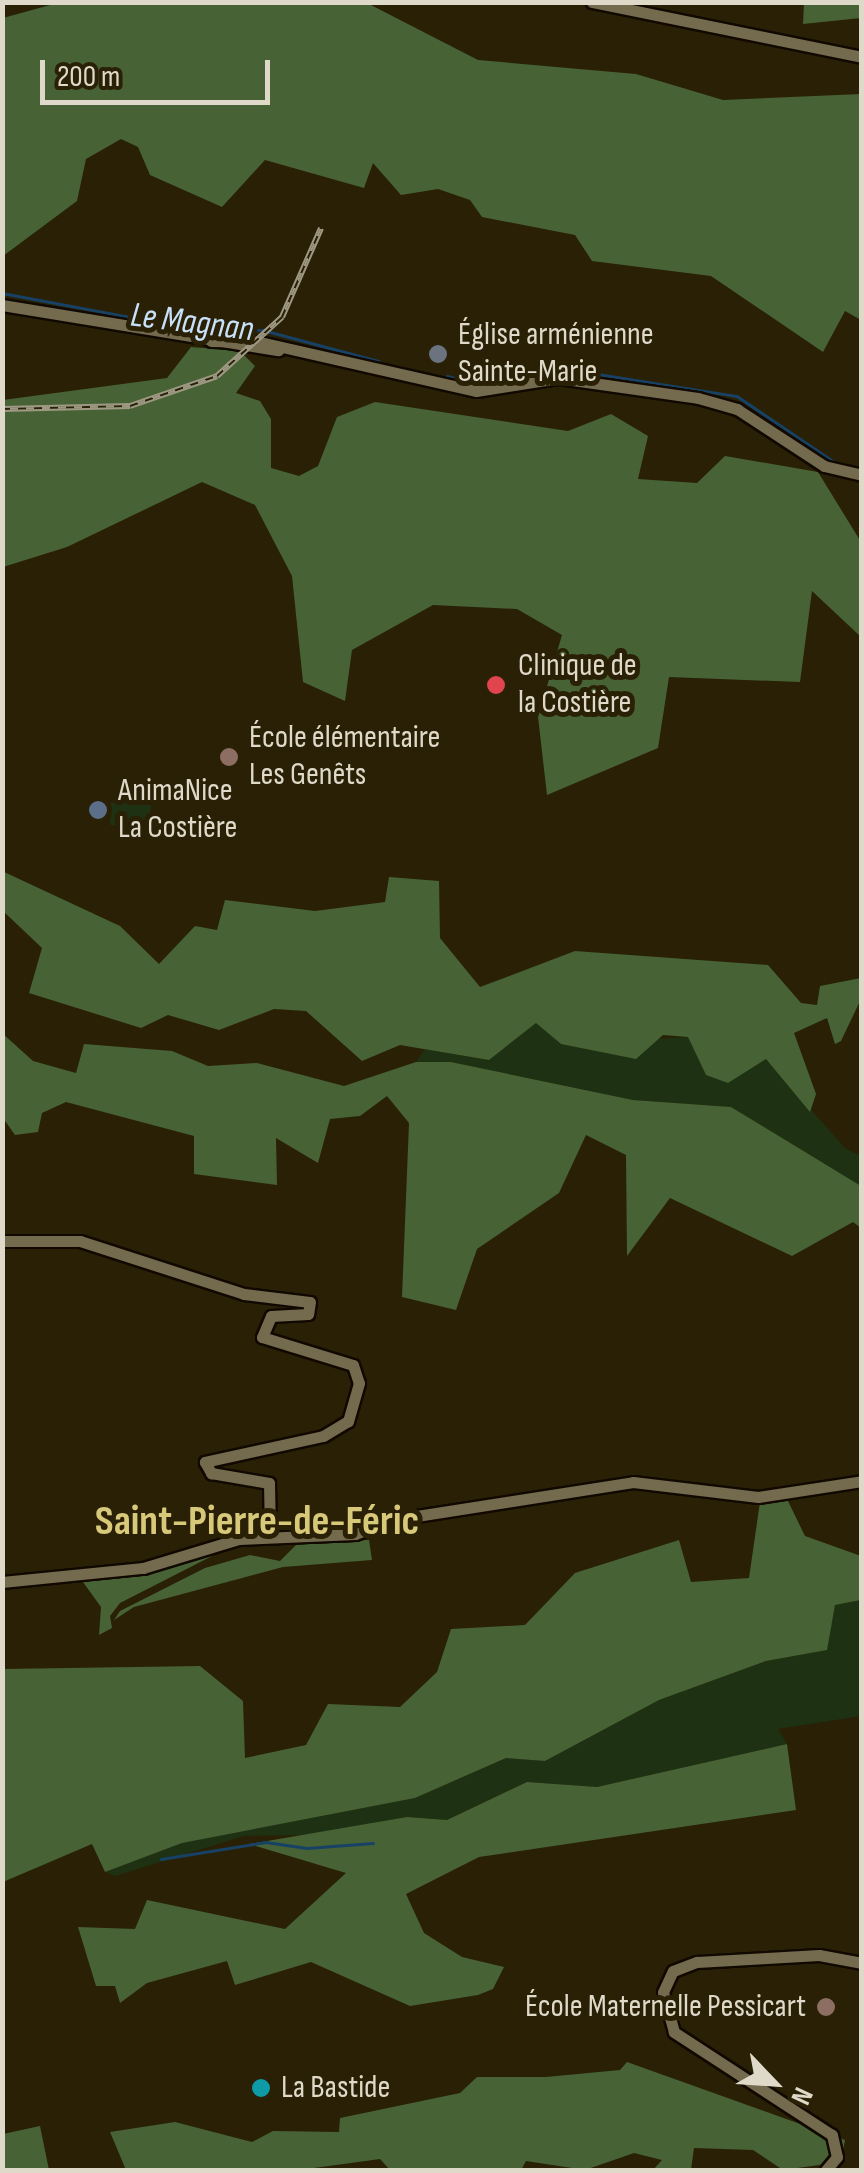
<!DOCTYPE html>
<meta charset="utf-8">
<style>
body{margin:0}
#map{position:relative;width:864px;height:2173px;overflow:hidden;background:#292005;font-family:"Sofia Sans Condensed",sans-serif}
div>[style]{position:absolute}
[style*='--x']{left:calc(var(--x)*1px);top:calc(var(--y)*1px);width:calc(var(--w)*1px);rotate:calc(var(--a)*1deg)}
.green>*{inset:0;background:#1e3112}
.forest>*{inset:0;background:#476235}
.stream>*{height:2.5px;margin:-1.25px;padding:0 1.25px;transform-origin:1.25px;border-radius:1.25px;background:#174265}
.roads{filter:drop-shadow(2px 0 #110900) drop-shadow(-2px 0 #110900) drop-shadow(0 2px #110900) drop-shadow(0 -2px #110900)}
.secondary>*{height:11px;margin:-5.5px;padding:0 5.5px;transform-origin:5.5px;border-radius:5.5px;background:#746a4d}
.rail>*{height:6px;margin-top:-3px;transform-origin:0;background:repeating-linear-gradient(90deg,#292005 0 8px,#9f9884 0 16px);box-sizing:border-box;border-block:2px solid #9f9884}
.dots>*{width:28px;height:28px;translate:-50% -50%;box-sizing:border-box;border:5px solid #292005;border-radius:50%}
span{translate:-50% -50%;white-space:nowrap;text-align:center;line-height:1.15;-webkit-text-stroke:10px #292005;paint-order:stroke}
.poi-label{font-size:32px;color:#dfd9c9}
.left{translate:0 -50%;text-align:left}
.right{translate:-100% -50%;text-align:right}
.water-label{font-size:35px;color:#c8e1f9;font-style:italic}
.district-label{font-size:42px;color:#d7c87a;font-weight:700}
.frame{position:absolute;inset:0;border:5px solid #dfd9c9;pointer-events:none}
.north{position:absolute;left:724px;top:2033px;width:100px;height:100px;-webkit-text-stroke:8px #292005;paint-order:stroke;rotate:115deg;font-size:28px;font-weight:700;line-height:40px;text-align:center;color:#dfd9c9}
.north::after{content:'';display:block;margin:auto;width:35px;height:45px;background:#dfd9c9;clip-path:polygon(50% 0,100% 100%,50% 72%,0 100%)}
.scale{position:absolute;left:40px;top:60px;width:230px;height:45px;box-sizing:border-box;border:5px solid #dfd9c9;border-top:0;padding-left:12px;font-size:30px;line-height:35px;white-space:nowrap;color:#dfd9c9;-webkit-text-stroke:8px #292005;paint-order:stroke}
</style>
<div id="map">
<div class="green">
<div style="clip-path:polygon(111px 802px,151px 804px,151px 827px,110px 825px)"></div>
<div style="clip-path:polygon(536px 1023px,561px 1044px,689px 1037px,706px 1075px,766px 1059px,846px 1149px,861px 1156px,861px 1186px,731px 1107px,633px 1100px,451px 1062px,416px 1062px,425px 1049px,489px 1060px)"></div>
<div style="clip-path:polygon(861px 1600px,861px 1716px,778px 1729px,787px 1744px,597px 1787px,527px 1782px,447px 1820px,407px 1817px,312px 1835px,244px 1836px,115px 1876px,105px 1872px,184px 1842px,415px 1798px,506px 1758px,545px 1761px,659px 1700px,766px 1661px,826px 1650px,835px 1605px)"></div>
</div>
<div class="forest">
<div style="clip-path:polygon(61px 2px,367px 3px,478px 60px,636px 74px,723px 100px,861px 94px,861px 320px,845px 311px,823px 352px,711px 276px,592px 261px,575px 235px,482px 217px,470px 200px,438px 189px,401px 195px,373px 163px,364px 188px,265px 160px,222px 207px,150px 175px,138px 147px,121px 139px,86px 159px,77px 201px,3px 256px,3px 18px)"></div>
<div style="clip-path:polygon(804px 3px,861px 3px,861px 18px,803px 24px)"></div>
<div style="clip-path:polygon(191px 347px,240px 351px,255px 366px,236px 393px,260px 401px,271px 419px,271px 468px,299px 476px,318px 466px,337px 417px,375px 402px,568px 431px,611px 414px,648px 436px,638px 479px,697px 483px,725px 456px,818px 472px,861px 542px,861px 637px,812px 591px,800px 682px,669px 677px,658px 748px,547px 795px,538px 717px,562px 635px,517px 609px,433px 605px,352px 650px,345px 701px,303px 682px,292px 576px,255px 505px,202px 482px,67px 547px,3px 567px,3px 400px,167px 378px)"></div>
<div style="clip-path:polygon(2px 871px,120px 926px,159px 964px,195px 926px,217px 930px,225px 900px,315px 911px,385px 902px,389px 877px,439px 881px,440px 938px,480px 987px,575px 951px,768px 965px,801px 1003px,817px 1005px,820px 986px,861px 978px,861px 999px,841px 1041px,835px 1044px,827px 1018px,794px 1033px,816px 1094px,810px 1112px,766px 1059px,728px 1083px,706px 1075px,688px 1037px,663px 1035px,636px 1059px,561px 1044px,536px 1023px,489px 1060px,400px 1045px,362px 1061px,306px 1011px,274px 1009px,219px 1030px,168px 1015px,141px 1028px,29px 993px,42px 948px,3px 911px)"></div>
<div style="clip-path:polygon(2px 1033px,33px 1061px,76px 1073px,84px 1044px,172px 1051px,208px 1066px,257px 1063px,344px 1086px,416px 1062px,451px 1062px,633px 1100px,731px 1107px,861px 1186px,861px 1228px,853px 1222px,792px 1256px,670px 1198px,627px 1256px,626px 1155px,586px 1135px,559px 1193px,477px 1249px,456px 1310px,402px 1297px,409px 1123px,387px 1096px,360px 1116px,330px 1119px,318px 1163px,276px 1138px,277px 1185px,194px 1174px,194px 1136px,66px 1102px,42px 1113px,38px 1132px,15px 1135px,3px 1118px)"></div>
<div style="clip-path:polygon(787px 1499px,805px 1536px,861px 1556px,861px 1600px,835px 1605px,827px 1650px,766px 1661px,659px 1700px,545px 1761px,506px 1758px,415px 1798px,182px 1843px,105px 1872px,92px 1844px,3px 1882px,3px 1669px,200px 1666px,243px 1701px,245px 1758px,306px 1745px,328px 1704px,400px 1707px,437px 1672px,451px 1629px,525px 1625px,575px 1573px,679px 1540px,691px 1582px,749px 1578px,760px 1502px)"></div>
<div style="clip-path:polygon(369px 1540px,372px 1560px,283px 1567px,134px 1607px,114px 1620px,120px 1611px,205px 1568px,250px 1555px,280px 1561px,299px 1542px)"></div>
<div style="clip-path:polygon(214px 1549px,220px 1552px,120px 1603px,110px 1616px,112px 1628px,99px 1635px,101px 1607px,83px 1582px,156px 1570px)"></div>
<div style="clip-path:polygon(787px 1744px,796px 1810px,479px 1857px,406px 1894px,424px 1933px,462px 1957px,504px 1967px,493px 1989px,478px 1995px,410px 2006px,311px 1962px,235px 1985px,227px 1961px,147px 1983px,120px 2003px,115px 1986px,96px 1986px,78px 1927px,135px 1929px,147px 1900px,285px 1929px,346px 1873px,249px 1844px,407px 1817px,447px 1820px,527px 1782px,597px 1787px)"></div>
<div style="clip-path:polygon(627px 2062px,845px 2140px,841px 2162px,783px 2170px,753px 2150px,694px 2148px,691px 2170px,653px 2170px,662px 2160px,634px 2153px,585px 2170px,526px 2161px,521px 2170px,390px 2170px,380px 2159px,314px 2168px,126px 2170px,110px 2132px,175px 2122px,252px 2142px,273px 2131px,339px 2132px,340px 2118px,460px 2093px,477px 2077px,546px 2077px,620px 2070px)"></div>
<div style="clip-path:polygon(40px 2126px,49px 2170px,3px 2170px,3px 2134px)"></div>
</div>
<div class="stream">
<div style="--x:2;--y:293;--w:196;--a:10.6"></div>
<div style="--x:195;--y:329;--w:68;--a:0.8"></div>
<div style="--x:263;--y:330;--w:120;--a:15"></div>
<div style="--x:447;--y:376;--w:39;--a:12"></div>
<div style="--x:503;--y:381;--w:64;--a:-10.8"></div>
<div style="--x:566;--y:369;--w:173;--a:9"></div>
<div style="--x:737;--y:396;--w:120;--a:34.1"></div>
<div style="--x:161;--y:1859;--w:106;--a:-9.2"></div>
<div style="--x:266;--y:1842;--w:41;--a:8.3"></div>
<div style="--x:307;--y:1848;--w:66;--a:-4.3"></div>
</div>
<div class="roads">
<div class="secondary">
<div style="--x:592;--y:2;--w:276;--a:11.5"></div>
<div style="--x:2;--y:305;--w:280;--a:9.3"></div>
<div style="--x:211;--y:341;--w:49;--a:1.2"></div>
<div style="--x:260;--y:342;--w:221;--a:12.8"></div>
<div style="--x:476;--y:391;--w:83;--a:-9"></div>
<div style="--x:558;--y:378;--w:141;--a:8.1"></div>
<div style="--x:698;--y:398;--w:41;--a:15.8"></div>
<div style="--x:737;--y:409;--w:104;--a:33.2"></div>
<div style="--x:824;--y:466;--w:39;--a:13"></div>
<div style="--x:2;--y:1241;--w:78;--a:0"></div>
<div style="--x:80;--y:1241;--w:172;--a:17.9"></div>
<div style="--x:244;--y:1294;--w:66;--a:6.9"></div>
<div style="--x:310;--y:1302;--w:12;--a:99"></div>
<div style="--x:308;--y:1314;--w:37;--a:177"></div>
<div style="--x:271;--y:1316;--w:23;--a:113"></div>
<div style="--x:262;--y:1337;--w:95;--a:17.1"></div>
<div style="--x:353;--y:1365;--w:19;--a:72"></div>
<div style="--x:359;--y:1383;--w:40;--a:106"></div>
<div style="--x:348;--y:1421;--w:29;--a:149"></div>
<div style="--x:323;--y:1436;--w:121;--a:167.6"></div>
<div style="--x:205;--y:1462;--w:13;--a:61"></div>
<div style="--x:211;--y:1473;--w:59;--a:9.8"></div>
<div style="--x:269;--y:1483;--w:53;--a:88.9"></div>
<div style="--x:2;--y:1582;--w:142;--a:-5.7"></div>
<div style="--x:143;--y:1568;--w:100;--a:-16.8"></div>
<div style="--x:239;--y:1539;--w:116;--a:-2.5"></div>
<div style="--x:355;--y:1534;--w:39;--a:-21"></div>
<div style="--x:391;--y:1520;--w:245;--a:-8.9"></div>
<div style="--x:633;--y:1482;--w:126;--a:6.8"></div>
<div style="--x:758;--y:1497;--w:105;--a:-8.7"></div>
<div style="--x:826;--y:2170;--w:17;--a:-50"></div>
<div style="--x:837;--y:2157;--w:23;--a:-103"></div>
<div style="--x:832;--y:2135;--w:189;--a:-146.9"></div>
<div style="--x:674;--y:2032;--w:41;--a:-105.4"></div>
<div style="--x:663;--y:1992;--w:23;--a:-65"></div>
<div style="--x:673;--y:1971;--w:26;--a:-21"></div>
<div style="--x:697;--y:1962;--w:122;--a:-3.3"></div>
<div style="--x:819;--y:1955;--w:44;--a:10.5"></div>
</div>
</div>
<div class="rail">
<div style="--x:2;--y:409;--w:128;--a:-1.3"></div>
<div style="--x:130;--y:406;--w:92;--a:-19"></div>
<div style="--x:217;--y:376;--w:88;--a:-42.2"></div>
<div style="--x:282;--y:317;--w:97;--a:-66.3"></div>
</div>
<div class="dots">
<div style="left:438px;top:354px;background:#6b7280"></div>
<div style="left:496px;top:685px;background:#e0444e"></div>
<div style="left:229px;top:757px;background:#8d6e63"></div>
<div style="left:98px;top:810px;background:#5c6f8a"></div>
<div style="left:826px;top:2007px;background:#8d6e63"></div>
<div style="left:261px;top:2088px;background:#0f9aa8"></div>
</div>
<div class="poi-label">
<span class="left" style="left:458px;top:354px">Église arménienne<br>Sainte-Marie</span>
<span class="left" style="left:518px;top:685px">Clinique de<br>la Costière</span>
<span class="left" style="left:249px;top:757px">École élémentaire<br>Les Genêts</span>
<span class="left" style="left:118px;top:810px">AnimaNice<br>La Costière</span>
<span class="right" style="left:806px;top:2007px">École Maternelle Pessicart</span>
<span class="left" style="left:281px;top:2088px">La Bastide</span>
</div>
<div class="water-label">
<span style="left:192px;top:323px;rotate:7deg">Le Magnan</span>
</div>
<div class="district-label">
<span style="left:257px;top:1522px">Saint-Pierre-de-Féric</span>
</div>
<div class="frame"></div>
<div class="north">N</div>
<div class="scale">200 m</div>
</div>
